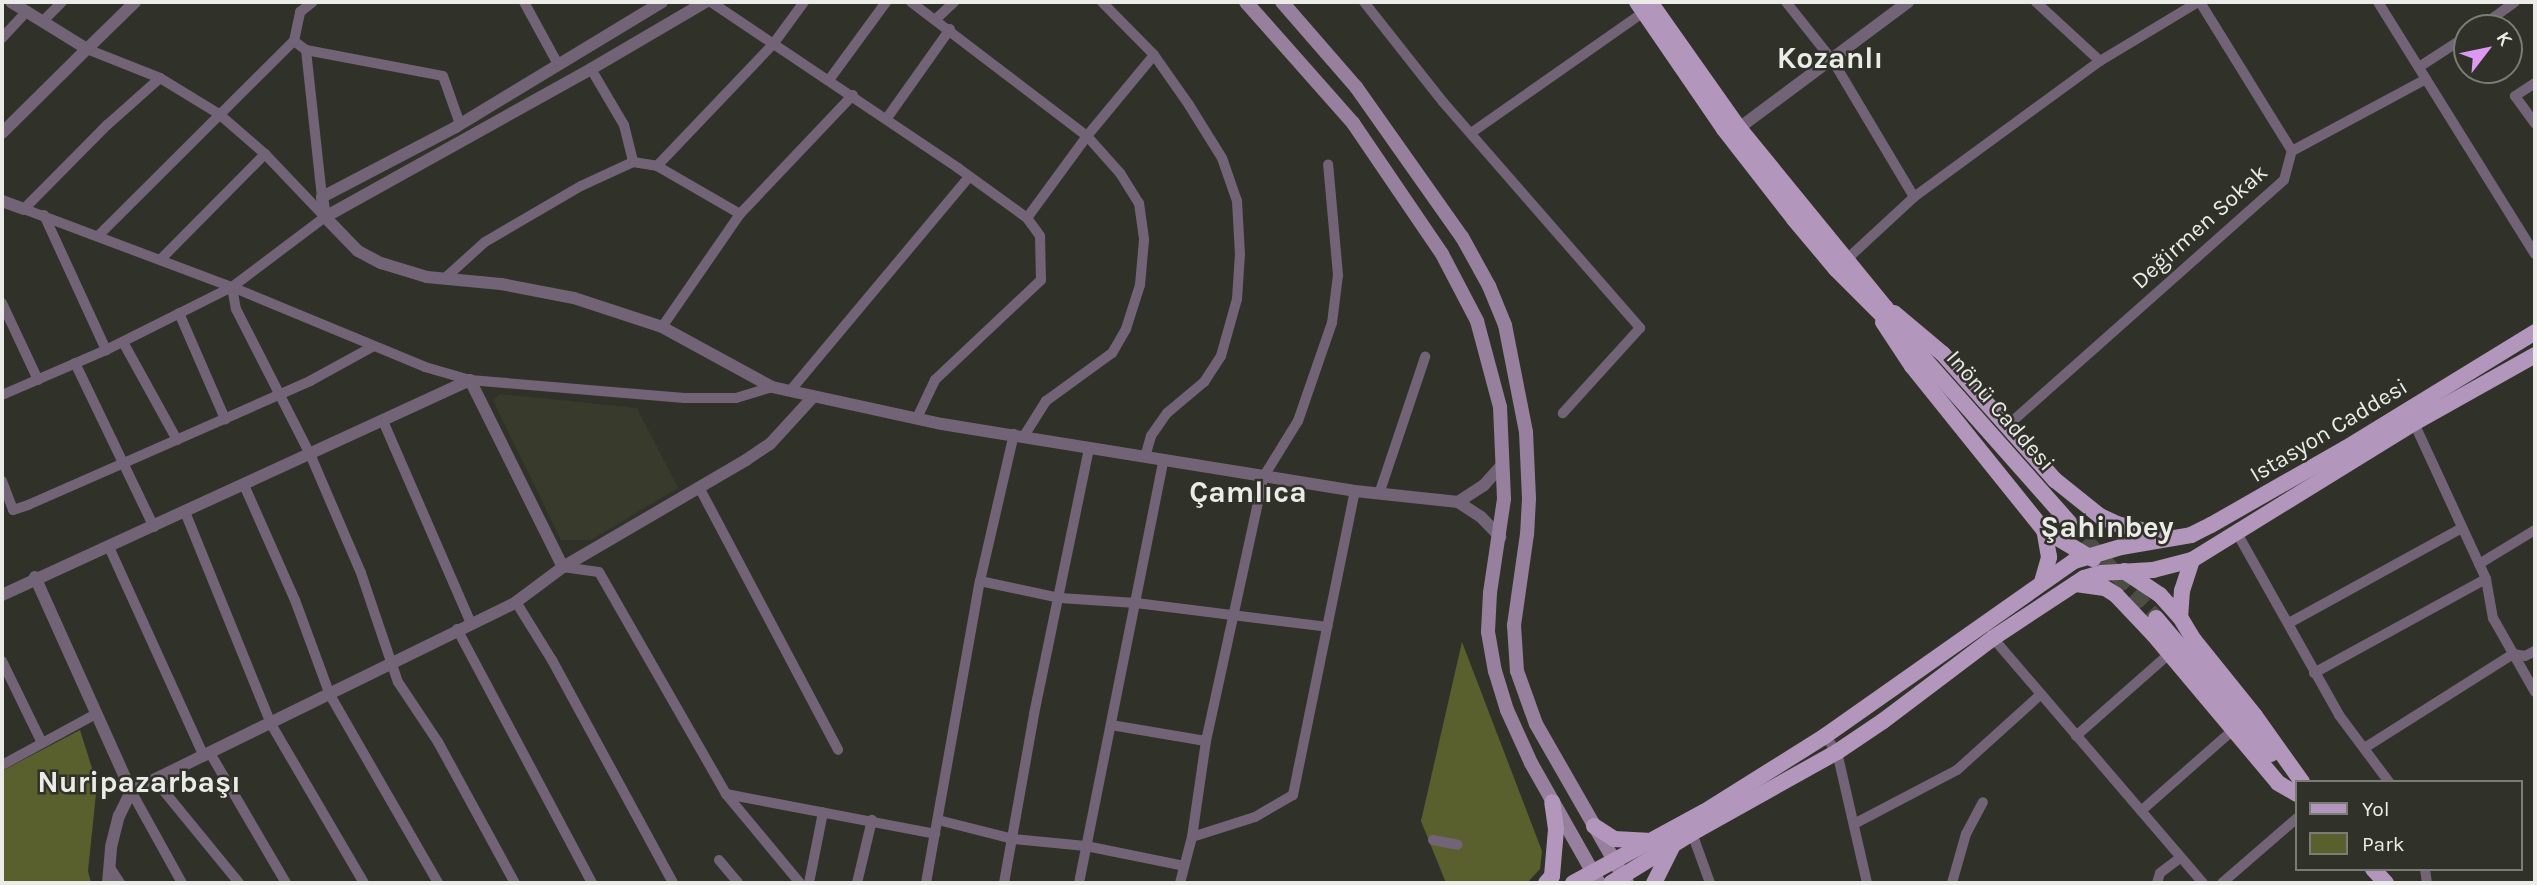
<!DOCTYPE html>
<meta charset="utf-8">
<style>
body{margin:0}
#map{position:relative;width:2537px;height:885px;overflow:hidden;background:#30322a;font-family:Karla,sans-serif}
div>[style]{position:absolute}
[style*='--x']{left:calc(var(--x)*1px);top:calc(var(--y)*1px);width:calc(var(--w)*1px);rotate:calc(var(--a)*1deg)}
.built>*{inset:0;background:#383a2c}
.green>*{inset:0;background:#5a5f2e}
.primary-tunnel>*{height:16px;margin-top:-8px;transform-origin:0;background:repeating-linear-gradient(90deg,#4c4e46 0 16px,transparent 0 24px)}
.minor>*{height:10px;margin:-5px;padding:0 5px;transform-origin:5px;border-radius:5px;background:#726476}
.tertiary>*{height:12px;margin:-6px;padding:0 6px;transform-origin:6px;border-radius:6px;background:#726476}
.secondary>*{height:14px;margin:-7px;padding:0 7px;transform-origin:7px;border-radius:7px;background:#96809d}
.primary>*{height:16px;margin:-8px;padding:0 8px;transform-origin:8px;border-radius:8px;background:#b296bb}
span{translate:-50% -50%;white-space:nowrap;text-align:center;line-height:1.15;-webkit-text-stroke:5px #30322a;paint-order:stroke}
.street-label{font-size:23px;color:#ebece7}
.district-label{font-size:30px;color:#ebece7;font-weight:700}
.frame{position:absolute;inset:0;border:4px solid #ebece7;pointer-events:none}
.legend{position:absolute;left:2295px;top:780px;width:228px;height:91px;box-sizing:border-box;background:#30322a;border:2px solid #7b7c76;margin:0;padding:9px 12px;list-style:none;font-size:21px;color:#ebece7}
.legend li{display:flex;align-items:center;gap:14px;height:35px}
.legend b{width:35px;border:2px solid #7b7c76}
.north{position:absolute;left:2453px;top:14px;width:70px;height:70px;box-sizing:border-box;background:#30322a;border:2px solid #7b7c76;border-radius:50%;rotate:58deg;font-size:19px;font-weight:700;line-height:28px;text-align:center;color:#ebece7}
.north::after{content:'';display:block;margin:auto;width:24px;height:32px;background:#de98f2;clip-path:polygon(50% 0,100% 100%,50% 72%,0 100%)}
</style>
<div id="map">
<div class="built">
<div style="clip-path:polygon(500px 394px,637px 408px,678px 488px,591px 540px,561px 540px,493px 400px)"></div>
</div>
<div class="green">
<div style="clip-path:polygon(1462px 642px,1542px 851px,1540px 869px,1527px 883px,1446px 883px,1421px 821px)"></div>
<div style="clip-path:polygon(80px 730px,97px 784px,88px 871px,91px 883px,2px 883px,2px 771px)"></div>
</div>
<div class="primary-tunnel">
<div style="--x:2069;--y:522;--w:130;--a:47.8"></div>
</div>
<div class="minor">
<div style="--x:524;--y:2;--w:71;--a:61.3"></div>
<div style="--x:711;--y:2;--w:298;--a:33.9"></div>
<div style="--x:958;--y:168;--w:85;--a:35.9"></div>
<div style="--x:1027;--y:218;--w:22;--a:54"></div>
<div style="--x:1040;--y:236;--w:44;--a:88.7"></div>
<div style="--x:1041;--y:280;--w:146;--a:136.7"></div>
<div style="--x:935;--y:380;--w:42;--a:115.3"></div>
<div style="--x:911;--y:2;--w:221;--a:37.3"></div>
<div style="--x:1087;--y:136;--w:50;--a:48.3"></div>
<div style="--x:1120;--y:173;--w:36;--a:58"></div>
<div style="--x:1139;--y:203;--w:37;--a:82"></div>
<div style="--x:1144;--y:240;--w:45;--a:95.1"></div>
<div style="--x:1140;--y:285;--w:46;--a:107.7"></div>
<div style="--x:1126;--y:329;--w:28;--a:120"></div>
<div style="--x:1112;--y:353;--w:82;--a:144"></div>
<div style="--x:1046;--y:401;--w:41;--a:122.2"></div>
<div style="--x:1102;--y:2;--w:74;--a:45.5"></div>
<div style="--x:1154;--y:55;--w:61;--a:55"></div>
<div style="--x:1189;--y:105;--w:62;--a:58.1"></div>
<div style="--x:1222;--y:158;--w:46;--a:70.8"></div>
<div style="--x:1237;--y:201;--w:53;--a:86.8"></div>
<div style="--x:1240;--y:254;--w:45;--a:93.8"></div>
<div style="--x:1237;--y:299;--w:59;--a:105.7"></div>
<div style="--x:1221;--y:356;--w:31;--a:123"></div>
<div style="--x:1204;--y:382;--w:48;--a:140"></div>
<div style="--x:1167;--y:413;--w:28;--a:125"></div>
<div style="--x:1151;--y:436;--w:22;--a:106"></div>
<div style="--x:1364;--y:2;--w:127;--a:51.7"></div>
<div style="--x:1443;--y:102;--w:300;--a:48.9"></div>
<div style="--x:1640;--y:328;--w:115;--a:132.2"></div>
<div style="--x:1786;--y:2;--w:75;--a:51.5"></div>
<div style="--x:1833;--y:61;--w:158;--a:59.2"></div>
<div style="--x:2036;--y:2;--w:87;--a:42.7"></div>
<div style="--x:2200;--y:2;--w:175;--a:58.3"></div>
<div style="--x:2378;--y:2;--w:297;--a:58.1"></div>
<div style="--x:936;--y:19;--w:25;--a:-43"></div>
<div style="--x:44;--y:20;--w:25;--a:-45"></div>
<div style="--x:2479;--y:28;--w:44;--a:-35.8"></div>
<div style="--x:2;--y:38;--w:37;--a:-47"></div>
<div style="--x:294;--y:41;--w:15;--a:37"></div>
<div style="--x:306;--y:50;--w:139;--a:10.7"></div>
<div style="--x:443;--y:76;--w:51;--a:70.5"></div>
<div style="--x:306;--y:50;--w:148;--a:83.8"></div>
<div style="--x:2419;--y:67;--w:57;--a:-32.9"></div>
<div style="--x:591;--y:69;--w:65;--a:59.5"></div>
<div style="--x:624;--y:125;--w:38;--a:76"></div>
<div style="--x:160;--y:78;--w:71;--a:138.4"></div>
<div style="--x:107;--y:125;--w:118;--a:134.7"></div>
<div style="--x:24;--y:209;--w:222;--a:20.6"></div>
<div style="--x:232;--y:287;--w:209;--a:22.5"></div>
<div style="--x:425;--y:367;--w:47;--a:16.1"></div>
<div style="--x:470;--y:380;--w:215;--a:4.8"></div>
<div style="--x:684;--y:398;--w:52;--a:0"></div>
<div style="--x:736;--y:398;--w:38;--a:-17"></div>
<div style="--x:829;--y:80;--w:97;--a:-53.8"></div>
<div style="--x:2535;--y:83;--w:24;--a:147"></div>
<div style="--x:2515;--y:96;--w:34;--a:54"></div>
<div style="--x:887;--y:118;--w:109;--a:-54.7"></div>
<div style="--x:1471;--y:133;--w:211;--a:-35"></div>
<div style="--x:657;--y:166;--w:96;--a:30"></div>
<div style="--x:44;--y:215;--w:149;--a:65.3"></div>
<div style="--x:1027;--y:218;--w:102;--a:-53.8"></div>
<div style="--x:1087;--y:136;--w:105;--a:-50.4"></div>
<div style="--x:98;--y:236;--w:276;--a:-44.9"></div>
<div style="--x:294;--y:41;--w:30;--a:-78"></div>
<div style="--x:300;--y:12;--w:16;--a:-38"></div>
<div style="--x:161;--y:259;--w:148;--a:-45.3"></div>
<div style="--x:1846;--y:260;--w:93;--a:-42.8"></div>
<div style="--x:1914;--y:197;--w:230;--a:-36.2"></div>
<div style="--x:2100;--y:61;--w:114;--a:-31"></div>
<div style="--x:444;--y:279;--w:55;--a:-42.1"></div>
<div style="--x:485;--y:242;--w:111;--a:-30.3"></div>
<div style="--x:581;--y:186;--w:57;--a:-24.8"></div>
<div style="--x:633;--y:162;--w:24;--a:9"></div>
<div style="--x:657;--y:166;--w:170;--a:-46.4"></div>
<div style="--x:774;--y:43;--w:51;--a:-53.8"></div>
<div style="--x:232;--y:287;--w:22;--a:80"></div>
<div style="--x:236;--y:309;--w:163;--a:63"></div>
<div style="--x:310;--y:454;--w:129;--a:66.8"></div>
<div style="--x:361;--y:573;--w:115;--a:71.3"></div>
<div style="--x:398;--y:682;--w:72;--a:56.3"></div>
<div style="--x:438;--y:742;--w:161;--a:61.4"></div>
<div style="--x:2;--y:303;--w:85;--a:64.9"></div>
<div style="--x:179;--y:313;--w:116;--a:66.5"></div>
<div style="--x:662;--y:327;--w:137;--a:-55.4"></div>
<div style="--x:740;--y:214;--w:164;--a:-46.5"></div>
<div style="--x:123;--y:342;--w:112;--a:61.1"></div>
<div style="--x:75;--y:363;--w:182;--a:64.3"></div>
<div style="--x:790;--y:391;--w:279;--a:-50.1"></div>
<div style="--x:2;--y:395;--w:113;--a:-23.4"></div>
<div style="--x:106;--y:350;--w:141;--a:-26.6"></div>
<div style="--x:232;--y:287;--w:116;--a:-37"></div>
<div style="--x:325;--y:217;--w:87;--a:-133.6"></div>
<div style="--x:265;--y:154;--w:61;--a:-139"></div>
<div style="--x:219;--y:114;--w:69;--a:-148.6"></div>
<div style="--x:160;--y:78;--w:79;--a:-158.3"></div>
<div style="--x:383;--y:421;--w:220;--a:66.5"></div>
<div style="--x:2414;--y:423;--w:172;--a:65.2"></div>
<div style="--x:2486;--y:579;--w:40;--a:80"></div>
<div style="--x:2493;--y:618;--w:85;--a:60.4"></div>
<div style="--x:2007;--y:426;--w:370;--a:-41.6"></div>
<div style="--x:2284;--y:180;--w:30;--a:-75"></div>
<div style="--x:2292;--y:151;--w:152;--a:-28.2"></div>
<div style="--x:2;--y:481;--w:31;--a:69"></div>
<div style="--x:13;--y:510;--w:16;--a:-18"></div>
<div style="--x:28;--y:505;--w:308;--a:-23.7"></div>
<div style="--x:310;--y:381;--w:73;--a:-28.7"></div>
<div style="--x:244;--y:485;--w:126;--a:66.1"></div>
<div style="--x:295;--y:600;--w:101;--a:69.8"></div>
<div style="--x:330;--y:695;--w:217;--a:60.1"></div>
<div style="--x:700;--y:489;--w:295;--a:62.1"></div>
<div style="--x:1379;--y:494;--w:145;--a:-71.4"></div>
<div style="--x:185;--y:512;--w:229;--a:67.9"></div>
<div style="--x:271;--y:724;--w:184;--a:59.7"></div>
<div style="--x:2237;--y:533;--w:209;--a:60.7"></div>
<div style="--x:2339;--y:715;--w:84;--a:53.3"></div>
<div style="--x:109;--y:547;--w:230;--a:65.6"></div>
<div style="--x:2479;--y:564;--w:66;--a:-31.3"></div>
<div style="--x:563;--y:567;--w:36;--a:8"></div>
<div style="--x:599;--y:572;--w:256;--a:60.2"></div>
<div style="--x:726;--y:794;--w:116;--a:50.3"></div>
<div style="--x:980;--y:581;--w:82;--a:12"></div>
<div style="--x:1060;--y:598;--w:76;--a:3.8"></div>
<div style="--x:1136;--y:603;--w:193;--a:7.1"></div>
<div style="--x:516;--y:602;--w:68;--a:58.2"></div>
<div style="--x:552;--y:660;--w:254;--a:61.5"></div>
<div style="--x:2289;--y:623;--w:197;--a:-28.8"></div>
<div style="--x:457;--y:629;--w:288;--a:62"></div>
<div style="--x:1993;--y:638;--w:323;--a:49.4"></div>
<div style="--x:2;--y:661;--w:91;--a:64"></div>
<div style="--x:2314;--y:673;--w:196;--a:-28.7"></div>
<div style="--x:1111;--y:725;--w:96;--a:9.6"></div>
<div style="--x:1825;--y:736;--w:20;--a:53"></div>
<div style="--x:1837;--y:752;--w:134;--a:77.1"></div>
<div style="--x:2076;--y:736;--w:124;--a:-41.4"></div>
<div style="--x:2366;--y:747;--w:174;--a:-32.3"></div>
<div style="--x:2513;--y:654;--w:12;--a:9"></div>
<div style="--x:2525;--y:656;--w:11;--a:-27"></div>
<div style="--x:210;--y:753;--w:151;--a:59.7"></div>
<div style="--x:2;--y:765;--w:107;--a:-28.5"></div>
<div style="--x:154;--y:779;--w:134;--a:50.7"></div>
<div style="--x:131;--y:791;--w:105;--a:61"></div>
<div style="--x:726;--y:794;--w:213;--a:10.8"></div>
<div style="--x:2141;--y:811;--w:123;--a:-41.4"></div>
<div style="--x:938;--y:820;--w:77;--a:14.2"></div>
<div style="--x:1013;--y:839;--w:73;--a:5.5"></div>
<div style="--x:1086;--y:846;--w:100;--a:11.5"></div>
<div style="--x:1854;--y:824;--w:116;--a:-27.7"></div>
<div style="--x:1957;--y:770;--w:112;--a:-42.1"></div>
<div style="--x:1692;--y:833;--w:53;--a:70.2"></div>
<div style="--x:1192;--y:837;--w:66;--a:-17.6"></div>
<div style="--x:1255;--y:817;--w:44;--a:-30.1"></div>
<div style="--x:1293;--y:795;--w:310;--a:-78.5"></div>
<div style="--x:1433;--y:840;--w:25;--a:11"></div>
<div style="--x:719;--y:860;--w:30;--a:50"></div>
<div style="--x:109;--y:866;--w:20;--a:57"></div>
<div style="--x:2425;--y:869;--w:14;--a:82"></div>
<div style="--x:809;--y:883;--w:72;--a:-78.8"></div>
<div style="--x:857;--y:883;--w:65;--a:-76.6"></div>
<div style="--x:926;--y:883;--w:307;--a:-79.9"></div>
<div style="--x:980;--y:581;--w:151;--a:-77"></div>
<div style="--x:1004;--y:883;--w:172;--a:-79.9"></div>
<div style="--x:1034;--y:714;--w:272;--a:-78.3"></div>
<div style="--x:1079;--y:883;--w:430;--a:-78.7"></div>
<div style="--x:1180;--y:883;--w:48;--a:-75.4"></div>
<div style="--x:1192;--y:837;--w:97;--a:-81.7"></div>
<div style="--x:1206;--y:741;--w:271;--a:-77.7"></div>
<div style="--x:1264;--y:476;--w:65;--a:-58.3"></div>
<div style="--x:1298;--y:421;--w:104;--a:-70.9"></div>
<div style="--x:1332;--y:323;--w:48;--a:-82.9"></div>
<div style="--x:1338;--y:275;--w:111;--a:-95.1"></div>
<div style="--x:1952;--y:883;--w:51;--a:-74.1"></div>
<div style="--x:1966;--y:834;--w:36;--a:-62"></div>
<div style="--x:2157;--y:883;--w:10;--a:-73"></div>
<div style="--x:2160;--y:873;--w:25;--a:-37"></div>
<div style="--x:2222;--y:883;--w:99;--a:-40.9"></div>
</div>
<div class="tertiary">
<div style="--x:662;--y:2;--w:241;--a:148.8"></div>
<div style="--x:456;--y:127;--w:151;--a:152.4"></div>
<div style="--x:322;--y:197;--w:20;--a:81"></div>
<div style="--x:325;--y:217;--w:47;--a:45.9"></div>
<div style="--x:358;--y:251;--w:26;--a:28"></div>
<div style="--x:381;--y:263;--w:48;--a:16.9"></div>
<div style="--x:427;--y:277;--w:74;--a:5.4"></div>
<div style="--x:501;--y:284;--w:74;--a:10.9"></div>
<div style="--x:574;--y:298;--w:93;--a:18.2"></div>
<div style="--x:662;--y:327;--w:125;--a:28.6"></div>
<div style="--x:772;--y:387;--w:174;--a:12.3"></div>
<div style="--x:942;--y:424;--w:418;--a:9.2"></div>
<div style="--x:1355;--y:491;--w:104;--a:6.1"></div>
<div style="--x:1458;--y:502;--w:27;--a:33"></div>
<div style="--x:1481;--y:517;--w:28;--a:46"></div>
<div style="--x:87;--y:49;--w:67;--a:-44.4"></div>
<div style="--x:1739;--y:128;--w:211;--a:-36.7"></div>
<div style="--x:2;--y:133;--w:120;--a:-44.7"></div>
<div style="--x:87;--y:49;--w:89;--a:-148.3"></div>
<div style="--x:2;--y:201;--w:23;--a:20"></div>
<div style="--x:325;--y:217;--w:304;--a:-29.1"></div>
<div style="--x:591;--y:69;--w:132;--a:-30.4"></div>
<div style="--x:1458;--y:502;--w:31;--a:-33"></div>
<div style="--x:1484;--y:485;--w:27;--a:-48"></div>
<div style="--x:35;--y:577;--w:235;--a:65.8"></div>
<div style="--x:2;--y:595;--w:515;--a:-24.67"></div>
<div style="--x:470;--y:380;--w:209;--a:63.6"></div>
<div style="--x:108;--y:883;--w:36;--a:-85"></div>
<div style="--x:111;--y:847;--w:32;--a:-76"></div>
<div style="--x:119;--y:816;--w:28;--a:-64"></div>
<div style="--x:131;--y:791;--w:429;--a:-26.1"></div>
<div style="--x:516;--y:602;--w:59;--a:-36.7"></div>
<div style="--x:563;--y:567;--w:212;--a:-30.3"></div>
<div style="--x:746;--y:460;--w:29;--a:-34"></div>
<div style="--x:770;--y:444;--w:64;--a:-47.5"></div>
</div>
<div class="secondary">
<div style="--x:1246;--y:2;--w:162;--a:48.5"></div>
<div style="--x:1353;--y:123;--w:158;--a:55.8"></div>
<div style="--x:1442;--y:254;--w:76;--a:62.4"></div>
<div style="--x:1477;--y:321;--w:89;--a:75"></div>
<div style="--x:1500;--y:407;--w:92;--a:87.5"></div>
<div style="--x:1504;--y:499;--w:95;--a:98.5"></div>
<div style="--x:1490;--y:593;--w:39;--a:93"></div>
<div style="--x:1488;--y:632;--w:40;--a:80"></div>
<div style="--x:1495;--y:671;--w:41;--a:72.9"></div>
<div style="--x:1507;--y:710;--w:58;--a:65.6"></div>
<div style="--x:1531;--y:763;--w:138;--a:60.5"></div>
<div style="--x:1282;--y:2;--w:113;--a:49"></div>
<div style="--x:1356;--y:87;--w:184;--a:54.8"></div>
<div style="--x:1462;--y:237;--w:56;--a:61.1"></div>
<div style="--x:1489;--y:286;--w:42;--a:67.7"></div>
<div style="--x:1505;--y:325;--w:109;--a:78.9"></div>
<div style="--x:1526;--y:432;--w:66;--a:87.4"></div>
<div style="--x:1529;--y:498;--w:36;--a:93"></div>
<div style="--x:1527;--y:534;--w:92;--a:98.1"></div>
<div style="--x:1514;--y:625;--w:46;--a:86.3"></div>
<div style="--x:1517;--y:671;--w:56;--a:70.3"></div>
<div style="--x:1536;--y:724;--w:183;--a:60.2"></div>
</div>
<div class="primary">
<div style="--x:1637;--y:2;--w:154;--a:55.6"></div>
<div style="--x:1724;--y:129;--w:114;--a:52.1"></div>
<div style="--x:1794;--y:219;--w:65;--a:50"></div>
<div style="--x:1836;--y:269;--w:76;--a:45"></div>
<div style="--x:1650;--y:2;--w:154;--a:54.8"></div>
<div style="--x:1739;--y:128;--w:232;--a:50.8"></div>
<div style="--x:1886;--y:308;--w:24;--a:60"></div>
<div style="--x:1898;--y:329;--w:258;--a:48.5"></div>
<div style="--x:1894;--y:313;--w:64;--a:39.9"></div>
<div style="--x:1943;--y:354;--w:169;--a:48.4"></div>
<div style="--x:2055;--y:480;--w:58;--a:38.7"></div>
<div style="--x:2100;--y:516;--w:19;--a:25"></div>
<div style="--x:2117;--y:524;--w:50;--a:13.8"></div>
<div style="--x:1883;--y:322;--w:53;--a:56.6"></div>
<div style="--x:1912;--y:366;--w:211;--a:51.2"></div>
<div style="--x:2044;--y:530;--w:57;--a:30.6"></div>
<div style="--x:2192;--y:560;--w:32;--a:108"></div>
<div style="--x:2182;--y:590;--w:27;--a:94"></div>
<div style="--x:2180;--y:617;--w:27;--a:59"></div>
<div style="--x:2194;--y:640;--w:97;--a:51.2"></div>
<div style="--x:2255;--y:716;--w:81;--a:54.5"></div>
<div style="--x:2124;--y:571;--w:43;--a:33.7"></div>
<div style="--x:2160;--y:595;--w:30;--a:48"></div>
<div style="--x:2042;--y:582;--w:26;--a:-74"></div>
<div style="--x:2049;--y:557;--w:27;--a:-100"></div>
<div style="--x:2076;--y:584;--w:29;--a:8"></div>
<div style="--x:2105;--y:588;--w:13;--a:32"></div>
<div style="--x:2116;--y:595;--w:55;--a:46.5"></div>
<div style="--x:2154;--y:635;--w:193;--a:50"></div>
<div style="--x:2278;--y:783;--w:22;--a:30"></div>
<div style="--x:2156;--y:618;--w:178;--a:49.8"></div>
<div style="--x:1594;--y:826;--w:24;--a:33"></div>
<div style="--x:1614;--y:839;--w:33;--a:3"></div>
<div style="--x:2373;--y:869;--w:19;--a:47"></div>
<div style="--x:1546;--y:883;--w:9;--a:-49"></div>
<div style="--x:1552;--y:876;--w:47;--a:-85.1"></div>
<div style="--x:1556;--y:829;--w:27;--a:-98"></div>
<div style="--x:1573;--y:883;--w:149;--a:-28.5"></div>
<div style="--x:1704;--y:812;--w:143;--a:-32.1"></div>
<div style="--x:1825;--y:736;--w:304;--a:-35.1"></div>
<div style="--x:2074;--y:561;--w:49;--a:-16.6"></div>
<div style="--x:2121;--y:547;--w:71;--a:-9.7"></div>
<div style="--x:2191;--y:535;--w:22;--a:-27"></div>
<div style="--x:2211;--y:525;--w:155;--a:-29.7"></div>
<div style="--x:2346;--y:448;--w:222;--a:-31.5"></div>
<div style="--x:1611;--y:883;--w:95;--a:-31.7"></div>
<div style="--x:1692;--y:833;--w:166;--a:-29.2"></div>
<div style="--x:1837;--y:752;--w:55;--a:-34"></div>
<div style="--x:1883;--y:721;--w:138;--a:-37"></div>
<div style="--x:1993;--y:638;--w:109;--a:-33.4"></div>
<div style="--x:2084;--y:578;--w:18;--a:-16"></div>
<div style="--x:2101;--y:573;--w:52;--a:-3.3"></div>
<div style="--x:2153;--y:570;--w:40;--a:-14.4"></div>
<div style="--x:2192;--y:560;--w:261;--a:-31.7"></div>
<div style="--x:2414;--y:423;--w:139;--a:-29.3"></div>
<div style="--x:1654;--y:883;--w:42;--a:-63.4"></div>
</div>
<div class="street-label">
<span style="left:2200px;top:227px;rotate:-42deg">Değirmen Sokak</span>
<span style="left:2000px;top:411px;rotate:49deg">Inönü Caddesi</span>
<span style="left:2329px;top:431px;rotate:-31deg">Istasyon Caddesi</span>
</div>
<div class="district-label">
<span style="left:1830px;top:58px">Kozanlı</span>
<span style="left:1248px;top:492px">Çamlıca</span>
<span style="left:2107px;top:527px">Şahinbey</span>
<span style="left:139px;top:782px">Nuripazarbaşı</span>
</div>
<div class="frame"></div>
<ul class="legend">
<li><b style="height:9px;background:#b296bb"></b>Yol</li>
<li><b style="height:19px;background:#5a5f2e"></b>Park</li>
</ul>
<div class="north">K</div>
</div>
